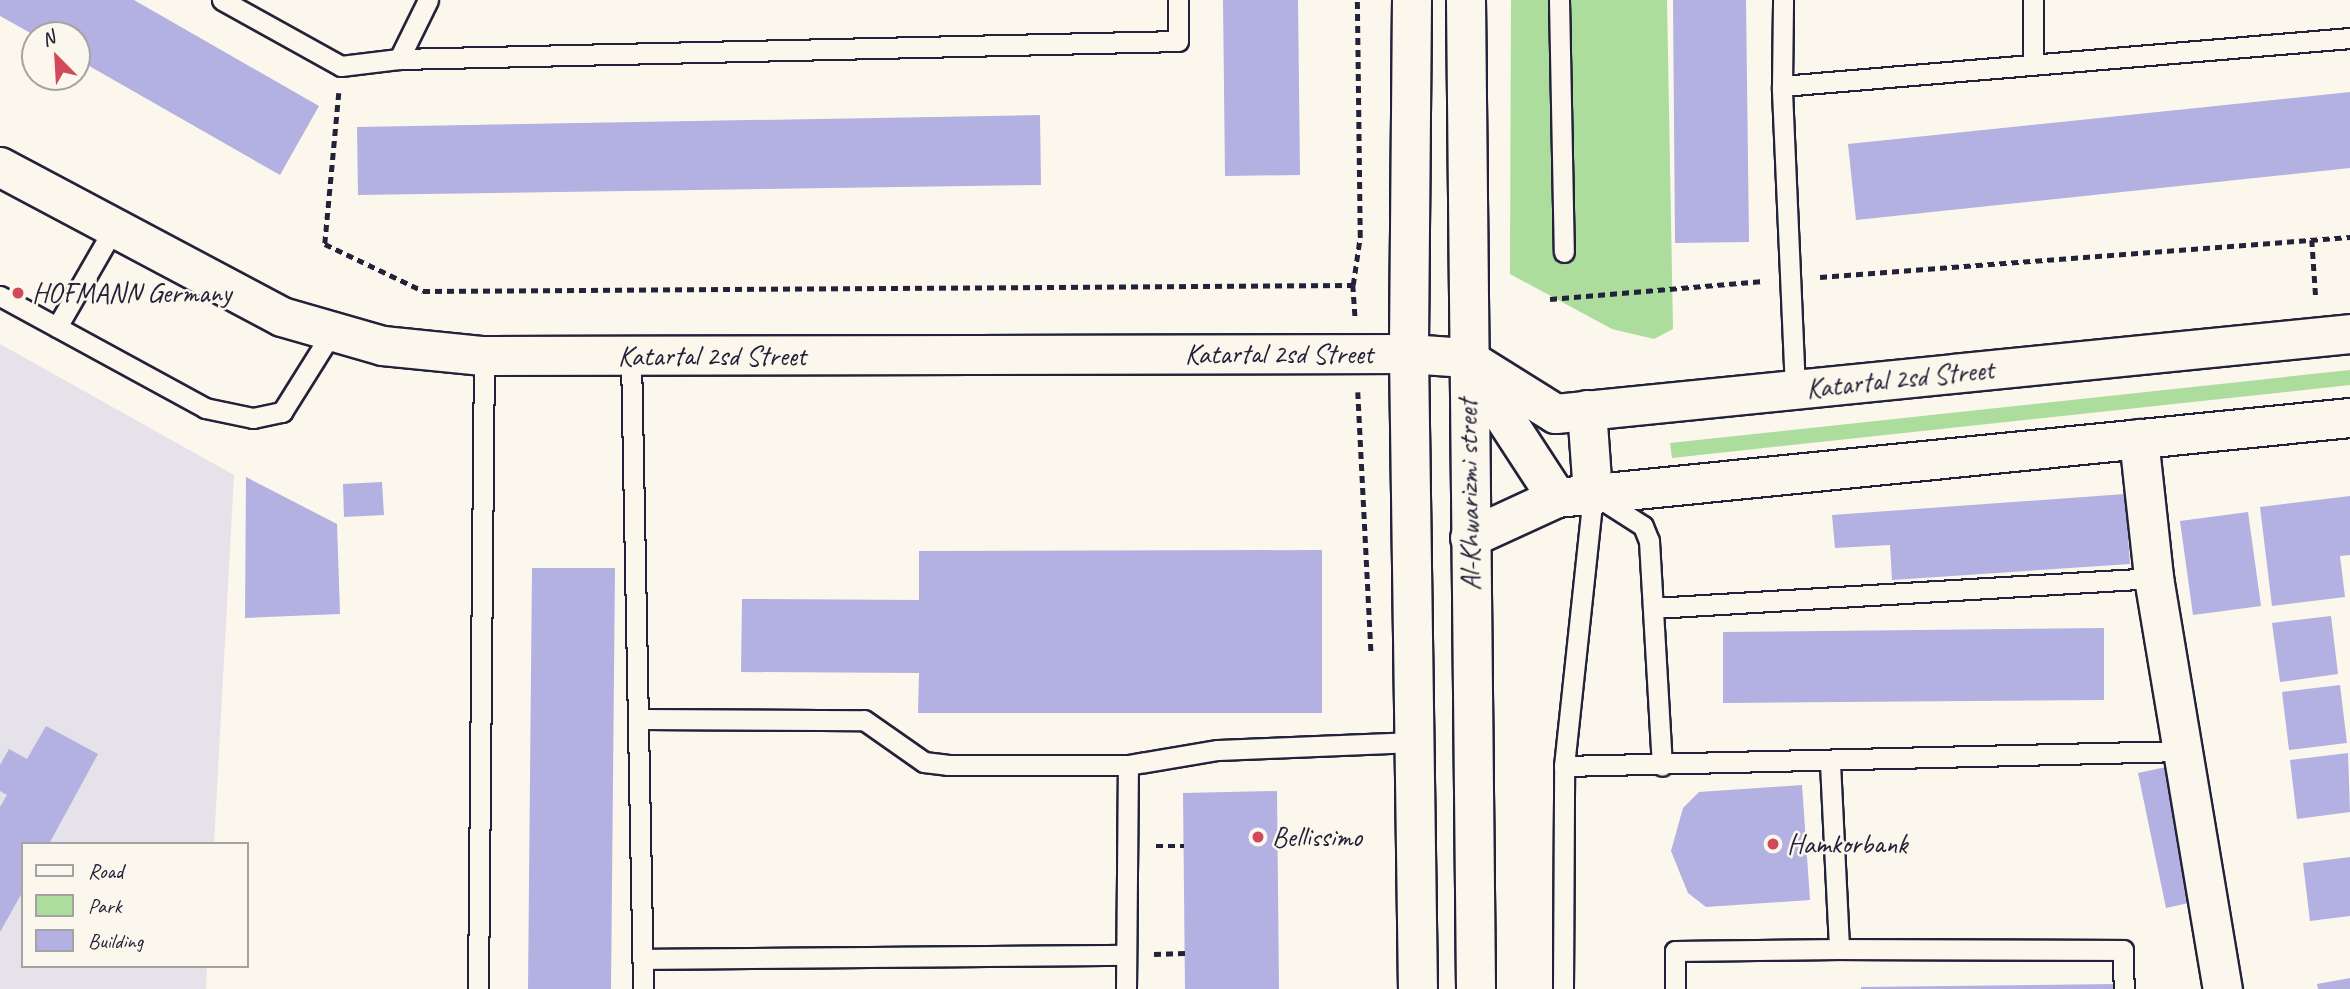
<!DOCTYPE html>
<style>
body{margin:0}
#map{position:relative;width:2350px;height:989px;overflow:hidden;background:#fbf7ec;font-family:Caveat,sans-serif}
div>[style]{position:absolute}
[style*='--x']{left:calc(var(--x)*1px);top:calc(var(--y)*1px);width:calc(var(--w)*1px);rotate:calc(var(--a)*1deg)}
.built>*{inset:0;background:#e5e2e9}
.green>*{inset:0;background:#addd9c}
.building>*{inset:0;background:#b3b0e2}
.path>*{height:4.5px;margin-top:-2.25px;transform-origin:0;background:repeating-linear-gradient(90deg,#22223b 0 7px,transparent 0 12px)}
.roads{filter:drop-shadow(2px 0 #22223b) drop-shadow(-2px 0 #22223b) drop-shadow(0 2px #22223b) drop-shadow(0 -2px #22223b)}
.lane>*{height:19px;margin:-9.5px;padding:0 9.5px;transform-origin:9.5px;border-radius:9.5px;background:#fbf7ec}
.street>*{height:38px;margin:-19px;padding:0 19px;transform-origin:19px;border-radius:19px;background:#fbf7ec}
.secondary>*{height:38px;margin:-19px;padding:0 19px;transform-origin:19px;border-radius:19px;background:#fbf7ec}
.dots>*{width:19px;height:19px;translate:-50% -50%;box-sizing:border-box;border:4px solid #fbf7ec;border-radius:50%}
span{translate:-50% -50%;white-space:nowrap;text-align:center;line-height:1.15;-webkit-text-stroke:5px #fbf7ec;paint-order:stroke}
.poi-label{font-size:28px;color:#22223b}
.left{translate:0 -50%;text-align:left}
.street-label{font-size:28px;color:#22223b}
.legend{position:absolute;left:21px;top:842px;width:228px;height:126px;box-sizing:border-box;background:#fbf7ec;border:2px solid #a4a2a5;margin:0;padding:9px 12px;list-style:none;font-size:21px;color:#22223b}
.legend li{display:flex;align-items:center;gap:14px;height:35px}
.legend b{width:35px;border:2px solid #a4a2a5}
.north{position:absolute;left:21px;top:21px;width:70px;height:70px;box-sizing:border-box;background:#fbf7ec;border:2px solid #a4a2a5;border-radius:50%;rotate:336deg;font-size:19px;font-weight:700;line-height:28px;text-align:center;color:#22223b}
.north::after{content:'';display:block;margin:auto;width:24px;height:32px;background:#d1495b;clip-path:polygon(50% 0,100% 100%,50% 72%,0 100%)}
</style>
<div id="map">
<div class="built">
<div style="clip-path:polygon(0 344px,234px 475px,214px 844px,23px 844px,23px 966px,207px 966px,206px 989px,0 989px)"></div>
</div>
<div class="green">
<div style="clip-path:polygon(1511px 0,1667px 0,1673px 329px,1654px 339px,1612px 329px,1510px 274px)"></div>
<div style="clip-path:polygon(2350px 370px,2350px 385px,1672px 458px,1670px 443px)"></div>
</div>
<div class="building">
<div style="clip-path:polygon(0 0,134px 0,319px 106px,280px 175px,77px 59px,77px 35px,34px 35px,0 16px)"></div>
<div style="clip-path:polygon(1223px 0,1298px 0,1300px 175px,1225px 176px)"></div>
<div style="clip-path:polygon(1673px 0,1746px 0,1749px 242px,1675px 243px)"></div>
<div style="clip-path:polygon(2350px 92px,2350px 168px,1856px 220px,1848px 144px)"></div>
<div style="clip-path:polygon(1040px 115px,1041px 185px,358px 195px,357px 127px)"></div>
<div style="clip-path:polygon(246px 477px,337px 524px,340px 614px,245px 618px)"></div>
<div style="clip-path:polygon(382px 482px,384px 515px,344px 517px,343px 484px)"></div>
<div style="clip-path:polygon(2125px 494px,2130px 564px,1892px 580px,1890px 545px,1835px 548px,1832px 515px)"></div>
<div style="clip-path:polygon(2350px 496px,2350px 555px,2340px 556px,2345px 597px,2272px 606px,2260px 507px)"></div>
<div style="clip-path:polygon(2248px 512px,2261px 606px,2193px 615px,2180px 521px)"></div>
<div style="clip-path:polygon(1322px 550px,1322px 713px,918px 713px,919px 673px,741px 672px,742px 599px,919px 600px,919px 551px)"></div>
<div style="clip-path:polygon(532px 568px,615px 568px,611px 989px,528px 989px)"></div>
<div style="clip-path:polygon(2331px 616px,2338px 674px,2280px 682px,2272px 623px)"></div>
<div style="clip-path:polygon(2104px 628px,2104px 700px,1723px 703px,1723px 632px)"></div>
<div style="clip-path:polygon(2340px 685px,2347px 743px,2289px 750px,2282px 692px)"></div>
<div style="clip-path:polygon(46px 726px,98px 754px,49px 844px,23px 844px,23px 891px,0 932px,0 807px,7px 795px,0 791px,0 765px,9px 749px,27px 759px)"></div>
<div style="clip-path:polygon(2348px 753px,2350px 812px,2297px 819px,2290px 760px)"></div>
<div style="clip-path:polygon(2166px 767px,2193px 902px,2166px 908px,2138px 773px)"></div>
<div style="clip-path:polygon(1802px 785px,1810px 900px,1706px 907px,1688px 893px,1671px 851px,1683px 808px,1699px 792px)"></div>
<div style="clip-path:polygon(1277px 791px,1279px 989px,1185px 989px,1183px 793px)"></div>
<div style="clip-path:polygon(2350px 857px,2350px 916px,2310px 921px,2303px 863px)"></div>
<div style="clip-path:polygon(2350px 978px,2350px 989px,2318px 989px,2317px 984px)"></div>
<div style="clip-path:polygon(2116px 984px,2116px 989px,1861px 989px,1861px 987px)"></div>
</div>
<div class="path">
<div style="--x:339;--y:93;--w:152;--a:95.3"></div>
<div style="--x:325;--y:244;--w:109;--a:25.6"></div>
<div style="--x:423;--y:291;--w:930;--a:-0.37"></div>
<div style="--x:1353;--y:285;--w:49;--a:-81.7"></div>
<div style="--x:1360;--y:237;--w:237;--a:-90.7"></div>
<div style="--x:2312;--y:240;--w:58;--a:86.1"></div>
<div style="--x:1820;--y:277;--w:532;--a:-4.32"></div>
<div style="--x:1353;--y:285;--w:32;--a:86"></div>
<div style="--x:1550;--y:299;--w:214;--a:-4.8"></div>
<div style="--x:1358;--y:392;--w:260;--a:87.1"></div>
<div style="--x:1156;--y:846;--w:28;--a:0"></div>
<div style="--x:1154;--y:954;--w:31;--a:-2"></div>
</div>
<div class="roads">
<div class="lane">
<div style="--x:222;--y:0;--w:136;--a:29"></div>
<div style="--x:341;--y:66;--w:58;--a:-6.9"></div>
<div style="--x:399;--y:59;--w:779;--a:-1.32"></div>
<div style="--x:1178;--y:41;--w:41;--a:-90"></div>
<div style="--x:1559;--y:0;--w:252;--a:88.9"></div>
<div style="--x:399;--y:59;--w:66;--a:-63.8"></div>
<div style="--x:2033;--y:65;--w:65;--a:-90"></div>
<div style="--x:1782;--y:86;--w:86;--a:-89.3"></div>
<div style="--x:0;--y:296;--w:234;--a:28.6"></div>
<div style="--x:205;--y:408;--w:49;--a:11.8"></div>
<div style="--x:253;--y:418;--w:30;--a:-12"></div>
<div style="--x:282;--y:412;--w:92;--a:-57.9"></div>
<div style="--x:57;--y:327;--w:114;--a:-60.1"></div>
<div style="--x:631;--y:356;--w:633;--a:88.91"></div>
<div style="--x:1795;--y:389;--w:303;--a:-92.5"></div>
<div style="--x:1782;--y:86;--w:570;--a:-4.83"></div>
<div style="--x:1654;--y:608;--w:501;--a:-3.43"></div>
<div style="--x:643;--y:719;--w:221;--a:0.3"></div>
<div style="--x:864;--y:720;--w:73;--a:35"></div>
<div style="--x:924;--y:762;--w:23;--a:7"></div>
<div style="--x:947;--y:765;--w:181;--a:0"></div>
<div style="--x:1128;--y:765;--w:91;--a:-9.5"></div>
<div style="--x:1218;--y:750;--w:197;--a:-2.3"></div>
<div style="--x:1830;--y:763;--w:186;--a:87.2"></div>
<div style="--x:1564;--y:766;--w:619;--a:-1.39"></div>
<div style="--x:643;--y:959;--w:482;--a:-0.5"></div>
<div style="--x:478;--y:989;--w:633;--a:-89.46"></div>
<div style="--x:1126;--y:989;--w:224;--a:-89.5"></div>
<div style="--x:1563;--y:989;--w:223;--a:-89.7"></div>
<div style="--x:1564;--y:766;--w:274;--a:-83.9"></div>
<div style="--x:1593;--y:494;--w:59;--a:32.6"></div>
<div style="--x:1643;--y:526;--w:16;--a:68"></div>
<div style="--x:1649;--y:541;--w:225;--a:86.7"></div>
<div style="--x:1675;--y:989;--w:38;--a:-90"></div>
<div style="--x:1675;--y:951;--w:164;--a:-0.7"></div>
<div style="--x:1839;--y:949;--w:284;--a:0.2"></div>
<div style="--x:2123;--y:950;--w:39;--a:89"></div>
</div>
<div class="street">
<div style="--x:2139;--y:439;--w:140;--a:83.8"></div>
<div style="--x:2154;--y:578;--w:417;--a:80.5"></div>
</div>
<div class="secondary">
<div style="--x:1412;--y:0;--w:354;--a:90.5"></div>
<div style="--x:1409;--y:354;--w:635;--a:89.19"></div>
<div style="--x:1466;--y:0;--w:989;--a:89.42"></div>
<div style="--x:0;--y:167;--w:319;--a:28"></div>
<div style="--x:282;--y:317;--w:105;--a:16"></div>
<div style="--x:383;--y:346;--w:101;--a:5.7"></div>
<div style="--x:484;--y:356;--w:925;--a:-0.12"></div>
<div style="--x:1409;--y:354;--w:57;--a:4"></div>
<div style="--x:1466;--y:358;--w:106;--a:31.9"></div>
<div style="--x:1556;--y:414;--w:798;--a:-5.75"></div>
<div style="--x:1473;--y:369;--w:154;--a:56.9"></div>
<div style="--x:1587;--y:410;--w:84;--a:85.9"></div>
<div style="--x:1470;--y:538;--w:96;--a:-24.7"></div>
<div style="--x:1557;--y:498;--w:797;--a:-5.76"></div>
</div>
</div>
<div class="dots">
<div style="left:18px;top:293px;background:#d1495b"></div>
<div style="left:1258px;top:837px;background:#d1495b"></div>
<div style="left:1773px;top:844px;background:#d1495b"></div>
</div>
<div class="poi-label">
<span class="left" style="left:32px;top:293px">HOFMANN Germany</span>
<span class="left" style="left:1272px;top:837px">Bellissimo</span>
<span class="left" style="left:1787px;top:844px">Hamkorbank</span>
</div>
<div class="street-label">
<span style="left:1279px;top:354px">Katartal 2sd Street</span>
<span style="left:712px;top:356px">Katartal 2sd Street</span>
<span style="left:1900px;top:379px;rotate:-6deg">Katartal 2sd Street</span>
<span style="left:1469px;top:495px;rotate:-91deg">Al-Khwarizmi street</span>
</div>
<ul class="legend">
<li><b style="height:9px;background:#fbf7ec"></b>Road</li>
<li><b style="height:19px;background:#addd9c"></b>Park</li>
<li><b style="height:19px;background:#b3b0e2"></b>Building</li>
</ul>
<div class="north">N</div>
</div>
